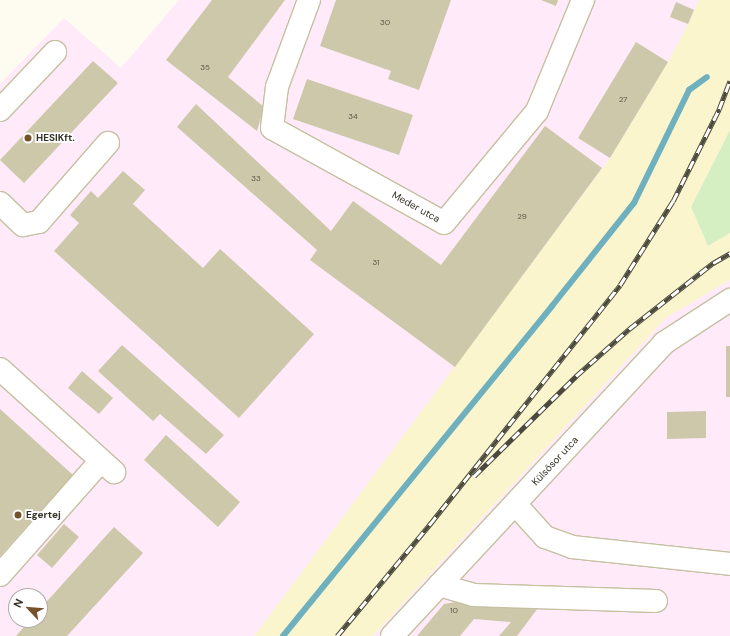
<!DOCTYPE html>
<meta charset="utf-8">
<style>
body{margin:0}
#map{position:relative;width:730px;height:636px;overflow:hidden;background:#fefcf0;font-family:"DM Sans",sans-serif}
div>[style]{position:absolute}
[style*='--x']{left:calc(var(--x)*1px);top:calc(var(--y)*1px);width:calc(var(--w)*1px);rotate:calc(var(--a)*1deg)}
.built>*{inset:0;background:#fbf5ce}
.industrial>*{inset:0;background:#ffeafa}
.green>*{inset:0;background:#d5efc3}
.stream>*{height:6px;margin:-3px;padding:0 3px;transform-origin:3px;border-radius:3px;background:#6eb0be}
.building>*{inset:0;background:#cdc8aa}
.roads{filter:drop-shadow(1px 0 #c5c0a2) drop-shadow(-1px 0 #c5c0a2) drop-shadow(0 1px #c5c0a2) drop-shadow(0 -1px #c5c0a2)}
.minor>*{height:22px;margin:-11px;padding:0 11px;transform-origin:11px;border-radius:11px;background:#fff}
.rail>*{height:4.5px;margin-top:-2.25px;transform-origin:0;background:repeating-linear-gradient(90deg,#fff 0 9px,#4b493d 0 18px);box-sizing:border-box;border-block:1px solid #4b493d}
.dots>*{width:11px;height:11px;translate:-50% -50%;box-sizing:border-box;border:2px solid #fff;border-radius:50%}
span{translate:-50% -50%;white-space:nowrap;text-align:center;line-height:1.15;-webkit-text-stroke:3.5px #fff;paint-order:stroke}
.number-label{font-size:8px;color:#5b5848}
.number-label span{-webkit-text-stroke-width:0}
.poi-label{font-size:10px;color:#353327;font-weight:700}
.left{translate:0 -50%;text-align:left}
.street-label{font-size:10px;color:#353327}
.north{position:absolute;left:8px;top:588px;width:40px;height:40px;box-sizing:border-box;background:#fff;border:1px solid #aeada9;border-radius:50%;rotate:296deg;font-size:11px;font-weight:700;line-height:16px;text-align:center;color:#353327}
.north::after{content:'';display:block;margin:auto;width:14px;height:18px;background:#76522c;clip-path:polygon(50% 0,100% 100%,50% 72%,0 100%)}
</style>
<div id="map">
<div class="built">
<div style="clip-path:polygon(699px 0,730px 0,730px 130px,691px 207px,708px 246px,730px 233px,730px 280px,666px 318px,373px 636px,254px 636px,610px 158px,668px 62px,688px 24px)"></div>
</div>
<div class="industrial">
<div style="clip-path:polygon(evenodd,179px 0,699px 0,688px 24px,668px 62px,610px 158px,254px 636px,0 636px,0 84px,64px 18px,121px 68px,179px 0,16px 596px,40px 596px,40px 620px,16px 620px,16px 596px)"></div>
<div style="clip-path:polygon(730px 280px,730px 636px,373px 636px,666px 318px)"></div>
</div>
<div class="green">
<div style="clip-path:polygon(730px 130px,730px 233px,708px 246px,691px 207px)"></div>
</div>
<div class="stream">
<div style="--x:283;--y:636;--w:426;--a:-50.8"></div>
<div style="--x:552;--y:306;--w:132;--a:-51.5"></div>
<div style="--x:634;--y:203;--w:126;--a:-64"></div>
<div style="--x:689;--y:90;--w:22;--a:-36"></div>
</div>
<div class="building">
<div style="clip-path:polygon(212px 0,285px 0,228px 77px,264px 107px,257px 131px,166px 60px)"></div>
<div style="clip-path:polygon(336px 0,451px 0,419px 90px,388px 79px,391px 71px,320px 46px)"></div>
<div style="clip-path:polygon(541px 0,558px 0,556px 6px)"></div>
<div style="clip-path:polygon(676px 2px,694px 10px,688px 24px,670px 17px)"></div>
<div style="clip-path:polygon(636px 42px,668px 62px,610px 158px,578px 138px)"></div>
<div style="clip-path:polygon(93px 61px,118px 83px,24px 183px,0 160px)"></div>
<div style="clip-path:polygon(307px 79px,413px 115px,399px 155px,293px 119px)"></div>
<div style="clip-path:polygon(196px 104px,331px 231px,353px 201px,441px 265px,545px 126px,602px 168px,455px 367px,310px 260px,317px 250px,177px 127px)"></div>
<div style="clip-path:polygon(123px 171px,145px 190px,133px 204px,203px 268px,220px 249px,314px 334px,239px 418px,54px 251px,79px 223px,70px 215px,91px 191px,98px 198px)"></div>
<div style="clip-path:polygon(122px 345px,224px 435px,206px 454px,160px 414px,153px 421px,98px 371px)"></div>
<div style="clip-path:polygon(726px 346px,730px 346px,730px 397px,726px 397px)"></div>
<div style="clip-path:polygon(82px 371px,113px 398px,99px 414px,68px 388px)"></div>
<div style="clip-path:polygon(0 409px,73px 475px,0 556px)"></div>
<div style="clip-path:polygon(706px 411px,706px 438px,667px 439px,667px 412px)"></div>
<div style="clip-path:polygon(166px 435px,240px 502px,218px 527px,144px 460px)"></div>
<div style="clip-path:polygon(64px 524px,79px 537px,52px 568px,37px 555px)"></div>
<div style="clip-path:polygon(114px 527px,143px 553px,67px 636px,16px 636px,30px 620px,40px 620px,40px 609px)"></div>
<div style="clip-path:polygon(467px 600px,538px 608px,517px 636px,499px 636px,511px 622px,474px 619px,460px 636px,417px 636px,444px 604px)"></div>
</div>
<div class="roads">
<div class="minor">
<div style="--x:309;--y:0;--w:93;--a:110.2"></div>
<div style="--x:277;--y:87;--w:41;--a:97"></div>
<div style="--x:272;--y:128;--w:196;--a:28.9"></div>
<div style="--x:444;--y:223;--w:146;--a:-50.3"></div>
<div style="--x:537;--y:111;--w:120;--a:-67.5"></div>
<div style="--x:0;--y:110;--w:80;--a:-46.5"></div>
<div style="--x:0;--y:203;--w:32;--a:44"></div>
<div style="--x:23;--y:225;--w:16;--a:-11"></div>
<div style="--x:39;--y:222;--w:105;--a:-48.9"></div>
<div style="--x:0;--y:369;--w:154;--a:42.1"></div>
<div style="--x:515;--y:504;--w:45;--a:47.7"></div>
<div style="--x:545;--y:537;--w:29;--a:20"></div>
<div style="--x:572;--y:547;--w:159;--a:6.1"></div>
<div style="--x:0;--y:575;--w:152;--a:-48.5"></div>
<div style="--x:439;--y:585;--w:35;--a:16"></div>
<div style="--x:473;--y:595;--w:183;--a:1.9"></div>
<div style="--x:392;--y:636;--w:400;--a:-47.1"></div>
<div style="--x:664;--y:343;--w:79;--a:-33.1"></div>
</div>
</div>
<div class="rail">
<div style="--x:474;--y:476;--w:143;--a:-44.4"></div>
<div style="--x:576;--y:376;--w:71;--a:-41.6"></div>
<div style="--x:629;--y:329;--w:107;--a:-38.2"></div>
<div style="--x:713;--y:263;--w:20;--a:-30"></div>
<div style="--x:337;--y:636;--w:146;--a:-50.3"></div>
<div style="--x:430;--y:524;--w:305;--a:-51.5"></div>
<div style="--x:620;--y:285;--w:99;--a:-57.8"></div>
<div style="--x:673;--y:201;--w:103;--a:-63.4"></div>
<div style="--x:719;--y:109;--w:30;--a:-69"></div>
</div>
<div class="dots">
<div style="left:28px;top:138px;background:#76522c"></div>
<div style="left:18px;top:515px;background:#76522c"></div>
</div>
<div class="number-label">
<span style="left:385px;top:23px">30</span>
<span style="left:205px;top:68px">35</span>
<span style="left:623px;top:100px">27</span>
<span style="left:353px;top:117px">34</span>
<span style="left:256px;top:179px">33</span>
<span style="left:522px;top:217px">29</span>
<span style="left:376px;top:263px">31</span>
<span style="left:454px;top:611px">10</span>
</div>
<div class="poi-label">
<span class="left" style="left:36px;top:138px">HESIKft.</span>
<span class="left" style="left:26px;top:515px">Egertej</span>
</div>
<div class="street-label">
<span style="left:416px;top:207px;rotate:29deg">Meder utca</span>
<span style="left:555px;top:461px;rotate:-47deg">Külsősor utca</span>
</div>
<div class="north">N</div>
</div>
